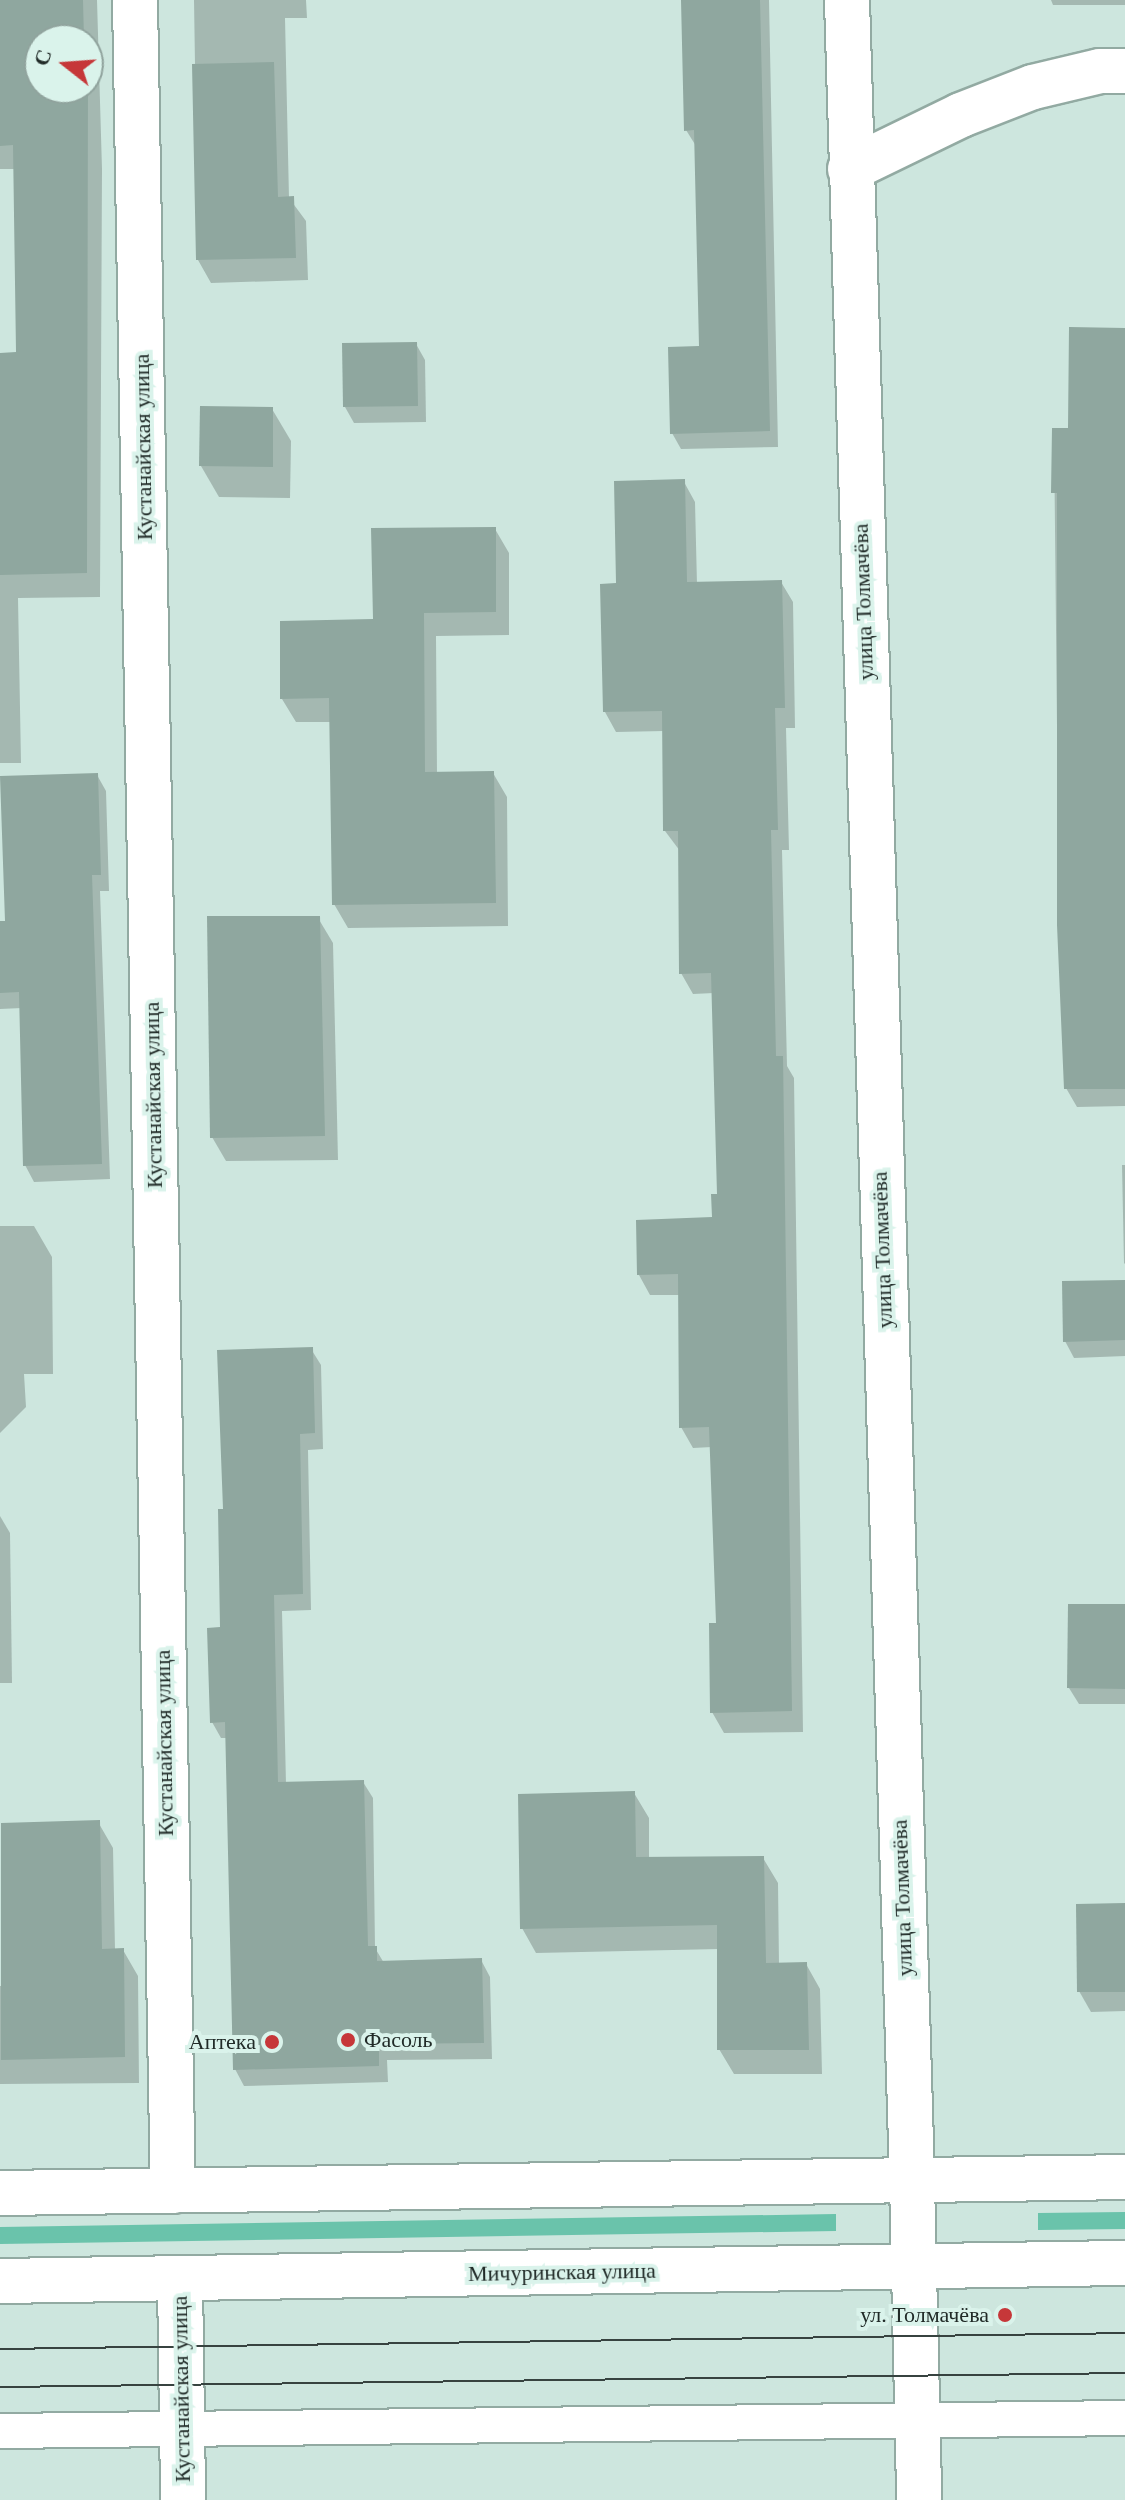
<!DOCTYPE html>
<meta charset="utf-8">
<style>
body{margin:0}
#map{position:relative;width:1125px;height:2500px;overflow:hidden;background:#cde6de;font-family:Georgia,serif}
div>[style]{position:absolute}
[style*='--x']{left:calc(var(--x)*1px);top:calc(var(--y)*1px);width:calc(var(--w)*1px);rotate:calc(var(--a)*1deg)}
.green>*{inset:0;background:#6ac3ab}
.shadow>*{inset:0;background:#0003}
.building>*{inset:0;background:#8fa79f}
.roads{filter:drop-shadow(2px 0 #92aaa2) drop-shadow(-2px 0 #92aaa2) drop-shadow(0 2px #92aaa2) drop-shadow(0 -2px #92aaa2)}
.lane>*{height:34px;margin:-17px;padding:0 17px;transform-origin:17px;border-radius:17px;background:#fff}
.street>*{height:44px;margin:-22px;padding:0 22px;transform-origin:22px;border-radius:22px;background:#fff}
.secondary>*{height:44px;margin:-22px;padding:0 22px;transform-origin:22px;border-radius:22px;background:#fff}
.tram>*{height:2px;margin:-1px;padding:0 1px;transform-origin:1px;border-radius:1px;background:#374340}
.dots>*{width:22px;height:22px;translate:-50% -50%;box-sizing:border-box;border:4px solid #daf3eb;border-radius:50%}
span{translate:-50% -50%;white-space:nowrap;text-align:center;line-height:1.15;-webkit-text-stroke:8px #daf3eb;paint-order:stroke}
.street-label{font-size:22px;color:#212b28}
.poi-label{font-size:22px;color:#212b28}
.left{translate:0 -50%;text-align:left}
.right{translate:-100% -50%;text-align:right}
.north{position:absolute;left:24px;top:24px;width:80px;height:80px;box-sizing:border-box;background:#daf3eb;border:2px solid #90a39d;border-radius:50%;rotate:287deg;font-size:22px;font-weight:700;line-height:32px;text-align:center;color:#212b28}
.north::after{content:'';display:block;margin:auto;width:28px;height:36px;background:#c63739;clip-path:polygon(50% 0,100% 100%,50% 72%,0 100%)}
</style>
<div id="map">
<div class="green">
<div style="clip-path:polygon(1125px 2212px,1125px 2229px,1038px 2230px,1038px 2213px)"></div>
<div style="clip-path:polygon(836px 2214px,836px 2231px,0 2244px,0 2227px)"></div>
</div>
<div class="shadow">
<div style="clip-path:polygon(evenodd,0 0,97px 0,102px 169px,100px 597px,18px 598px,21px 763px,0 763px,0 355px,19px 354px,16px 169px,0 169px,0 0,40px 40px,88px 40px,88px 88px,40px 88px,40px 40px)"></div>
<div style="clip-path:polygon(194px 0,306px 0,307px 18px,285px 18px,289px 198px,306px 221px,308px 280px,211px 283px,198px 260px)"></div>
<div style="clip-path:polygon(683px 0,769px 0,778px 447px,681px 449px,672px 433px,701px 348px,696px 146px,686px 130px)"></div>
<div style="clip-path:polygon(1051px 0,1125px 0,1125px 5px,1053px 5px)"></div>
<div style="clip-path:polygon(1125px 330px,1125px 1106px,1077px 1107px,1066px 1088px,1059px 925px,1054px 430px,1070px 430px)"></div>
<div style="clip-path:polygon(416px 344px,425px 360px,426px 422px,354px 423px,345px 407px)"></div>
<div style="clip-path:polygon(272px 409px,291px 441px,290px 498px,219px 497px,201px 466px)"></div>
<div style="clip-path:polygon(684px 482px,695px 502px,697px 584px,781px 582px,793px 602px,795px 728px,786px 728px,789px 850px,782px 850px,787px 1066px,794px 1078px,803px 1732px,724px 1733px,712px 1712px,718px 1625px,712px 1447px,693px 1448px,681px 1427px,680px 1295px,650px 1295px,639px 1275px,714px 1219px,719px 1196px,714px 993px,693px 994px,681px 973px,680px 851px,665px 831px,664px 731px,616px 732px,605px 712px,618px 585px)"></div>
<div style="clip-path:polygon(495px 529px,509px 553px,509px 635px,436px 636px,437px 774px,493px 773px,507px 797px,508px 926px,348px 928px,334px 904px,331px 722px,296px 722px,282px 699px)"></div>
<div style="clip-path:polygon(97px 775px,106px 791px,109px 891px,100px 891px,110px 1179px,34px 1182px,25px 1165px,22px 1008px,0 1009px,0 923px,7px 923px)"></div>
<div style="clip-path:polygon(318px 918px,333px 943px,338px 1160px,226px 1161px,212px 1137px)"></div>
<div style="clip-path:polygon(1122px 1165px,1125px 1165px,1125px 1264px,1124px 1263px)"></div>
<div style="clip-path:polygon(0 1226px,34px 1226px,52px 1257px,53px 1374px,24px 1374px,26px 1407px,0 1433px)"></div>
<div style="clip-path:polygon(1125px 1282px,1125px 1356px,1074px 1358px,1065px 1341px)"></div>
<div style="clip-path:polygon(311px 1349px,321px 1365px,323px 1449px,308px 1450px,311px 1610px,282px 1611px,286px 1784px,363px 1782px,373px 1798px,375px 1948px,384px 1963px,481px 1960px,490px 1977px,492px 2059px,387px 2060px,388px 2082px,244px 2086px,235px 2069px,227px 1738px,221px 1738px,212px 1722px,222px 1629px,225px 1511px)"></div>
<div style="clip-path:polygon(0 1516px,10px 1533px,12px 1683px,0 1683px)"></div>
<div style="clip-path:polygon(1125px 1606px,1125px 1704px,1079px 1704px,1069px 1688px)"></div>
<div style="clip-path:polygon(634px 1793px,649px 1818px,649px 1859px,763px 1858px,778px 1883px,779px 1965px,806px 1964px,820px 1989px,822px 2074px,734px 2074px,719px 2049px,719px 1949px,536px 1953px,522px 1928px)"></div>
<div style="clip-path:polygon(98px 1822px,113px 1848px,115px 1950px,123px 1950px,138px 1976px,139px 2083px,0 2084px,0 1986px,28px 1986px)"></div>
<div style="clip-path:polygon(1125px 1905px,1125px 2011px,1091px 2012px,1079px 1991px)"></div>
</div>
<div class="building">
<div style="clip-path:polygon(0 0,83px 0,84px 40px,40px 40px,40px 88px,88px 88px,88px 78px,87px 573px,0 575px,0 353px,16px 352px,13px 145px,0 146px)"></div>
<div style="clip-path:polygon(681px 0,760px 0,770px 431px,670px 434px,668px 347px,699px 346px,694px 130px,684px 131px)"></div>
<div style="clip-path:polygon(274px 62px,278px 197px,294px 196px,296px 258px,196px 260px,192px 64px)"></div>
<div style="clip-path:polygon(1069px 327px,1125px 328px,1125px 1089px,1064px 1089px,1057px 925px,1057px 493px,1051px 493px,1052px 428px,1068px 428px)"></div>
<div style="clip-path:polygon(417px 342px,418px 406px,343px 407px,342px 343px)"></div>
<div style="clip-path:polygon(200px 406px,273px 407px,273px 467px,199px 466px)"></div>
<div style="clip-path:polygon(685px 479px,687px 582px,782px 580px,785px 708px,775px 708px,778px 830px,771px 830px,776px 1056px,783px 1056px,792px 1711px,710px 1713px,709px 1623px,716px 1623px,709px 1427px,679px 1428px,678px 1274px,637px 1275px,636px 1220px,712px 1217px,711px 1194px,717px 1194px,711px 973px,679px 974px,678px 831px,663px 831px,662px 711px,603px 712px,600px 584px,616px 583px,614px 481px)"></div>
<div style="clip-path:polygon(496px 527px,496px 612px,424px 613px,425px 772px,494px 771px,496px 903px,332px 905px,329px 698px,280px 699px,280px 621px,373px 619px,371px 528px)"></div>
<div style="clip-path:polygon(98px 773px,101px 875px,92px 875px,102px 1164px,23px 1166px,19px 992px,0 993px,0 921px,5px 921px,0 776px)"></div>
<div style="clip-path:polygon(207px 916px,320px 916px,325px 1136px,210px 1138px)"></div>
<div style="clip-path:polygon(1125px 1280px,1125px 1340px,1063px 1342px,1062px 1281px)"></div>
<div style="clip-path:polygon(313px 1347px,315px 1433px,300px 1434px,303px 1594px,274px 1595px,278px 1782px,364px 1780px,368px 1946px,377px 1946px,377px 1961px,482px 1958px,484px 2043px,379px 2044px,379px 2066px,233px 2070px,225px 1722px,210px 1723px,207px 1628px,220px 1627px,218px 1509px,223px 1509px,217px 1350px)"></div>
<div style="clip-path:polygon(1068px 1604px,1125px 1604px,1125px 1689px,1067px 1688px)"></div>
<div style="clip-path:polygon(635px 1791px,636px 1857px,764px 1856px,766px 1963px,807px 1962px,809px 2050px,717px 2050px,717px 1925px,520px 1929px,518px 1794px)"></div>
<div style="clip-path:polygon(100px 1820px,102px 1949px,124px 1948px,125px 2057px,1px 2060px,1px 1823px)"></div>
<div style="clip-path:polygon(1125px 1903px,1125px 1992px,1077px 1992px,1076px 1904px)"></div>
</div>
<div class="roads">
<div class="lane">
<div style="--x:0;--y:2431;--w:1125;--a:-0.66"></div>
</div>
<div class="street">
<div style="--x:135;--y:0;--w:2191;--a:89.01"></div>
<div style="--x:847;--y:0;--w:2182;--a:88.29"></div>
<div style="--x:850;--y:169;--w:123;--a:-25.9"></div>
<div style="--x:961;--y:115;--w:77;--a:-21.3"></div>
<div style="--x:1033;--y:87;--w:69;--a:-13.4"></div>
<div style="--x:1100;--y:71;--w:25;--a:0"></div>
<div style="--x:180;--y:2279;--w:221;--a:89.2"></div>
</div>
<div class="secondary">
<div style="--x:912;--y:2181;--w:319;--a:88.7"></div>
<div style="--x:0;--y:2193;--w:1125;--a:-0.81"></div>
<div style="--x:0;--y:2281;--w:1125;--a:-0.92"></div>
</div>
</div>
<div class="tram">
<div style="--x:0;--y:2349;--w:1125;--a:-0.81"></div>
<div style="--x:0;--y:2387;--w:1125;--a:-0.71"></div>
</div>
<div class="dots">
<div style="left:348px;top:2040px;background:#c63739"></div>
<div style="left:272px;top:2042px;background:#c63739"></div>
<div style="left:1005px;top:2315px;background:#c63739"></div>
</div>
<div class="street-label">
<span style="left:143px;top:447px;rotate:-91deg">Кустанайская улица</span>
<span style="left:863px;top:602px;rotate:-92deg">улица Толмачёва</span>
<span style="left:153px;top:1095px;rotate:-91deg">Кустанайская улица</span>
<span style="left:882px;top:1250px;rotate:-92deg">улица Толмачёва</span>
<span style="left:164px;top:1743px;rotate:-91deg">Кустанайская улица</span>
<span style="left:902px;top:1898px;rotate:-92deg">улица Толмачёва</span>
<span style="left:562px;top:2272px;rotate:-1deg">Мичуринская улица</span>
<span style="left:181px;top:2389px;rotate:-91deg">Кустанайская улица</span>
</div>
<div class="poi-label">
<span class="left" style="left:364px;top:2040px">Фасоль</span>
<span class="right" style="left:256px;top:2042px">Аптека</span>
<span class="right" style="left:989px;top:2315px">ул. Толмачёва</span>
</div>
<div class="north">С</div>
</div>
